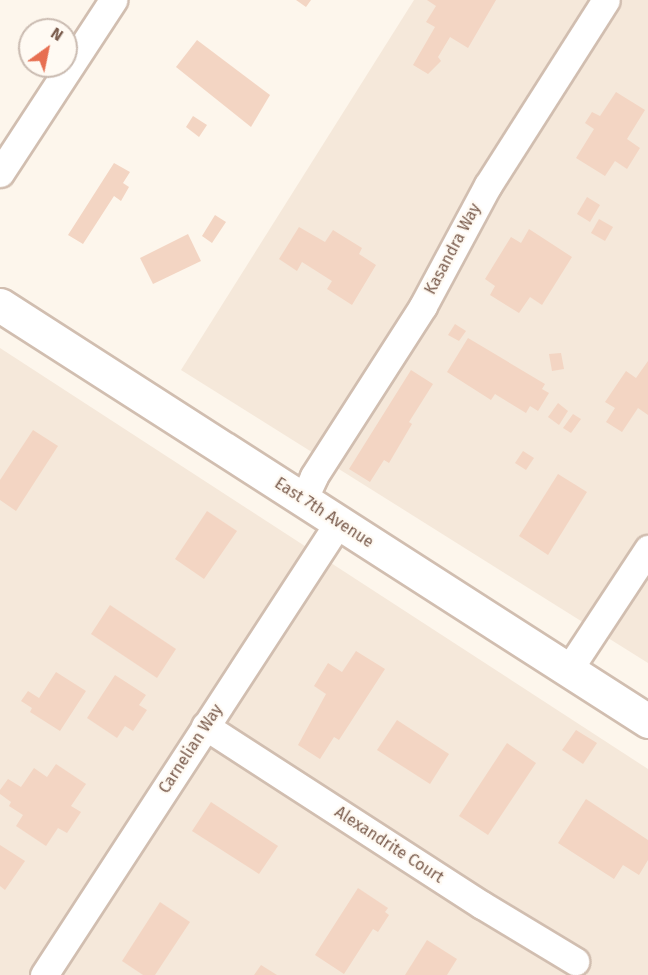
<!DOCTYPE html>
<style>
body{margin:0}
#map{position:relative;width:648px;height:975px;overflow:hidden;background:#fdf6ec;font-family:"Fira Sans",sans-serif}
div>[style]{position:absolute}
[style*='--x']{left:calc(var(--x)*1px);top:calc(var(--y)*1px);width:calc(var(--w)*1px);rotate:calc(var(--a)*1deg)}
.residential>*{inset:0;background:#f5e8da}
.building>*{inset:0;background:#f3d5c3}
.roads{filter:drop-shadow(2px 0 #d1beb0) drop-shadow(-2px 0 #d1beb0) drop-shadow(0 2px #d1beb0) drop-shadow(0 -2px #d1beb0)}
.street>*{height:27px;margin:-13.5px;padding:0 13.5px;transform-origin:13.5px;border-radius:13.5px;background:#fff}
.secondary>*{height:33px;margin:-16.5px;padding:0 16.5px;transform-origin:16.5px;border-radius:16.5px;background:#fff}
span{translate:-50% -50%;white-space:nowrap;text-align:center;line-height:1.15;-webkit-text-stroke:4.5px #fffaf3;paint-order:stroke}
.street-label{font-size:16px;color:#7a5c4d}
.north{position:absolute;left:18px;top:18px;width:60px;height:60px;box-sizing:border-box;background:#fffaf3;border:2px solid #cabbb1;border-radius:50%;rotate:33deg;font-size:16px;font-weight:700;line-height:24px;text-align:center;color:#7a5c4d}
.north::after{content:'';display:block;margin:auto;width:21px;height:27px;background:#e76f51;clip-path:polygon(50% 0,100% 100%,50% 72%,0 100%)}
</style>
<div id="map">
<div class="residential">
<div style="clip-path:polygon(414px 0,648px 0,648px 663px,181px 370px)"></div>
<div style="clip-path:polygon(0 348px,648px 769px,648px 975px,0 975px)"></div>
</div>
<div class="building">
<div style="clip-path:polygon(296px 0,311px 0,306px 7px)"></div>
<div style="clip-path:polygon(427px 0,496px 0,468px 48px,450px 37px,438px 57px,441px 61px,428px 74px,413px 65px,435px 27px,426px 22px,436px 6px)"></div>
<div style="clip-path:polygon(197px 40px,270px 95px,251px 127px,176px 67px)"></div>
<div style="clip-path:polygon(616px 92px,645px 110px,627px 139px,640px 148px,627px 169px,615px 161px,605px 176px,576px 158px,594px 129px,585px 123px,592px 112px,600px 116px)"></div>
<div style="clip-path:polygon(193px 116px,207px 125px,199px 137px,186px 127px)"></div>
<div style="clip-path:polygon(114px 163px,130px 172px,123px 183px,129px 187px,121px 201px,114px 196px,83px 244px,68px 235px)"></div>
<div style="clip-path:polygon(587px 197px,600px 205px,590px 222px,577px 214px)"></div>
<div style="clip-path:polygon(215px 215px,226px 222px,212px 243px,202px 236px)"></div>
<div style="clip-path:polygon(599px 219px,613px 227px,605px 241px,591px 233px)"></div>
<div style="clip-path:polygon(299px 227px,325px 242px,333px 230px,362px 248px,359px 254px,376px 265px,352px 305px,327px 289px,332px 281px,302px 262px,297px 271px,279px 259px)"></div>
<div style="clip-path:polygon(529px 229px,572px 257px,542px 305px,530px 297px,519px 313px,490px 295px,495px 286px,485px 279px,511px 237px,521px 243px)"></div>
<div style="clip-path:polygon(188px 234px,201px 261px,153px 284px,140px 258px)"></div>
<div style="clip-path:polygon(455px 324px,466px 331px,459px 341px,448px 335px)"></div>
<div style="clip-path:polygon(468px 338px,545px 384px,542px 389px,549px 393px,538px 411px,530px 406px,526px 413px,495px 394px,491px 400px,447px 372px)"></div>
<div style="clip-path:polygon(561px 353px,564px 369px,552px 371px,549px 354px)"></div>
<div style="clip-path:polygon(648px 361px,648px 415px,638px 408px,622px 432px,606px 422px,615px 408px,605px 402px,626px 371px,636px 378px)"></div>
<div style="clip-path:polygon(411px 370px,433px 384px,409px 422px,412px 424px,389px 463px,384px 460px,370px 482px,349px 469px)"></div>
<div style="clip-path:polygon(558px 403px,568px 411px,559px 425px,548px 417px)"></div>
<div style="clip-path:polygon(573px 414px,581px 419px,571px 433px,563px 428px)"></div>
<div style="clip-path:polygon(33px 430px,58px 446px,16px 511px,0 500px,0 480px)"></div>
<div style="clip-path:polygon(523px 451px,534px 458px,526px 470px,515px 463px)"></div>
<div style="clip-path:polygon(558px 474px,587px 492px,548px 555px,519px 536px)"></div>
<div style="clip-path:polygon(207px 511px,237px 531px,204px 579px,175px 559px)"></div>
<div style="clip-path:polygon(110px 605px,176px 649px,157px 678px,91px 634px)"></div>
<div style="clip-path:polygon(356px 651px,385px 669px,339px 740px,334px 737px,320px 759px,298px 745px,326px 694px,314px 686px,328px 663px,342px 672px)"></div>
<div style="clip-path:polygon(56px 672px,86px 691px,60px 731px,30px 712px,32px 708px,21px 701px,28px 691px,39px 698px)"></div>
<div style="clip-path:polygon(115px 675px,146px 695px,139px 705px,147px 710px,133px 731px,125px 726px,117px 738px,87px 718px)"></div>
<div style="clip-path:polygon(397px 720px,449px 754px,430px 784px,377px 750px)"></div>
<div style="clip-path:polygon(576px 730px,597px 743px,583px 764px,562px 750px)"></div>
<div style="clip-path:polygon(507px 743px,536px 763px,488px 835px,459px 816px)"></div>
<div style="clip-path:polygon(56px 764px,86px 784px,71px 806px,81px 812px,67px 833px,58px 828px,46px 846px,16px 826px,23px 815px,9px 806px,11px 802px,0 794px,0 790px,8px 779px,21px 787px,34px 768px,47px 777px)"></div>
<div style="clip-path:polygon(586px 799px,648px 840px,648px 860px,639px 875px,623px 865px,614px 879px,558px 843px)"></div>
<div style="clip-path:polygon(211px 802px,278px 846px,259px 874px,192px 831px)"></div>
<div style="clip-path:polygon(0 845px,25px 861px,5px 890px,0 886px)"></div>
<div style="clip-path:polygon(358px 888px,388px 908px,385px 912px,389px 915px,378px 932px,373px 929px,344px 974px,315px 955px)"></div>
<div style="clip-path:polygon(160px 902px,190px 922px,155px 975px,143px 975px,122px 961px)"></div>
<div style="clip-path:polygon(427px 940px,457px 959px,447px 975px,405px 975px)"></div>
<div style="clip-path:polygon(261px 965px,277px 975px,254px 975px)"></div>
</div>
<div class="roads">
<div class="street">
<div style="--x:0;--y:173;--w:207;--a:-56.8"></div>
<div style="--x:303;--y:500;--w:26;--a:-65"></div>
<div style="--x:314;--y:476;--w:202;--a:-57.3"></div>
<div style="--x:423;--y:306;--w:137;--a:-61.8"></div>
<div style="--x:488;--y:185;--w:219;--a:-57.5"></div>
<div style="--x:569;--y:669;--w:144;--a:-56.6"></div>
<div style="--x:205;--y:726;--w:330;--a:32.9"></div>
<div style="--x:482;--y:905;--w:109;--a:31.1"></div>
<div style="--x:44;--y:975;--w:541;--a:-56.93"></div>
</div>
<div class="secondary">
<div style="--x:0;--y:305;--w:770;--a:32.7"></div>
</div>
</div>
<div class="street-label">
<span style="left:453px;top:249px;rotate:-62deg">Kasandra Way</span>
<span style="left:324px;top:513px;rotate:33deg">East 7th Avenue</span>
<span style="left:191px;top:749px;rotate:-57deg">Carnelian Way</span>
<span style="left:389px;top:845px;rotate:33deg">Alexandrite Court</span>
</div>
<div class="north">N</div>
</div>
